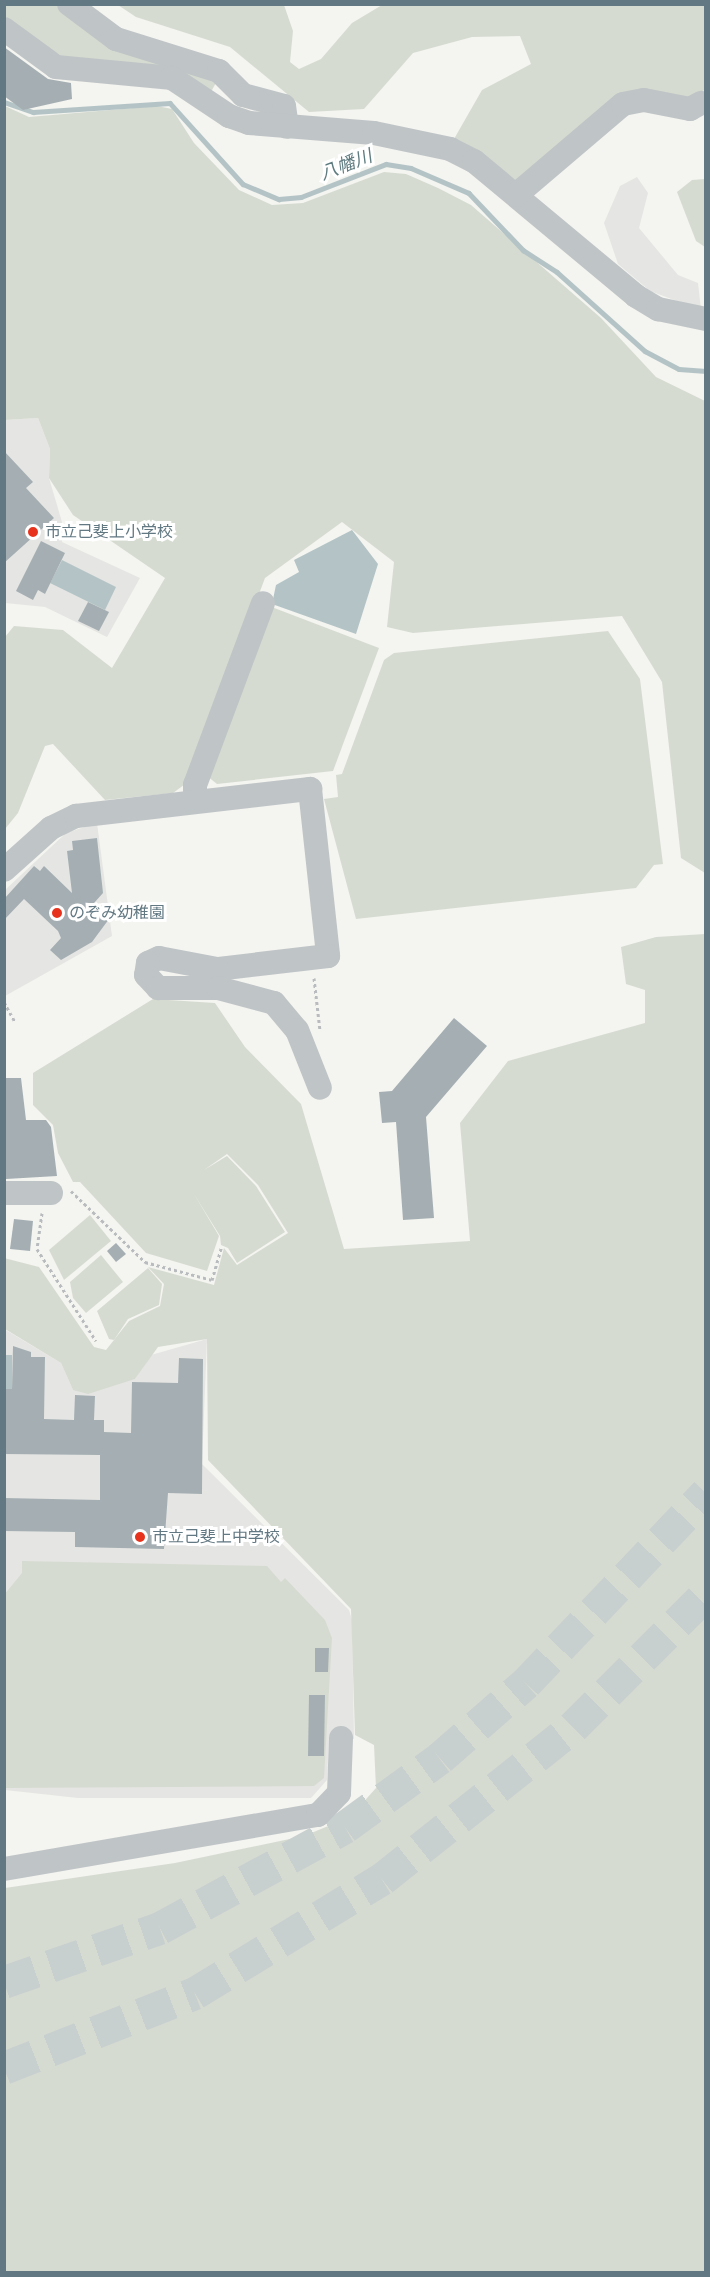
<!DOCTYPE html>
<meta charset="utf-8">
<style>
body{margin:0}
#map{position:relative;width:710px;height:2277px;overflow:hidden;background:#f4f4f0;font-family:Karla,"Noto Sans JP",sans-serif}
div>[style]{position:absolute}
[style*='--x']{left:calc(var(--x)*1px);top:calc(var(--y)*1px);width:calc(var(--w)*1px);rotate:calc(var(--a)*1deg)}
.built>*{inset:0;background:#e5e5e3}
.green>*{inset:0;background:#d6dbd1}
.water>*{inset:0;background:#b4c4c6}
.stream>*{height:4.5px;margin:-2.25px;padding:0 2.25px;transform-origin:2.25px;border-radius:2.25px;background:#b4c4c6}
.building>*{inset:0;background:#a5afb3}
.highway-tunnel>*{height:33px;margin-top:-16.5px;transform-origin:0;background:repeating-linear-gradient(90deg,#c8cfcf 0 33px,transparent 0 49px)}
.path>*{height:3px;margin-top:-1.5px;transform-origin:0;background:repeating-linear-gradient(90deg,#b9bcbe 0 3px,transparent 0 6px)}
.minor>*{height:24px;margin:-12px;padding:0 12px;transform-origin:12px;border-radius:12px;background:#bfc4c6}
.dots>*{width:16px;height:16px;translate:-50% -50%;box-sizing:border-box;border:3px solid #fff;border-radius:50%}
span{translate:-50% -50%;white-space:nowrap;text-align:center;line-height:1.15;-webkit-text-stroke:6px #fff;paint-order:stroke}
.poi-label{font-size:16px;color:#627882}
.left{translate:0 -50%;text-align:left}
.water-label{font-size:18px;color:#5e7b7f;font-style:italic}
.frame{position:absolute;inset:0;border:6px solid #627882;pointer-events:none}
</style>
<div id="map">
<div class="built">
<div style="clip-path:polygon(637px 177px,648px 193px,639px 228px,678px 275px,698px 283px,701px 310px,650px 291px,618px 264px,604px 223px,620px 186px)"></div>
<div style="clip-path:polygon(38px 418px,50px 449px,49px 478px,62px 522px,62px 542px,140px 578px,107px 637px,45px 607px,5px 603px,5px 420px)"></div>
<div style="clip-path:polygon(97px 823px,112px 936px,5px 996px,5px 890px,66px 833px)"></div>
<div style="clip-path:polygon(4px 1329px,61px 1363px,73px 1390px,135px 1379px,151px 1355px,207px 1339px,202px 1464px,349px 1610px,352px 1620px,354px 1739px,329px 1738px,327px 1780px,311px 1798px,78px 1798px,5px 1790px)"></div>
</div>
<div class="green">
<div style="clip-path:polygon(4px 5px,56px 5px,92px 34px,218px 79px,211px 92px,65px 58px,20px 31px,5px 16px)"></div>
<div style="clip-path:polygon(118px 5px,284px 5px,293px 31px,290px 62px,299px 69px,321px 59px,352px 23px,382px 5px,705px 5px,705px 90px,678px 101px,637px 94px,518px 182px,454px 139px,482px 90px,531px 64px,520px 36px,472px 37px,413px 53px,364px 109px,309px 112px,230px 47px,136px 17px)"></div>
<div style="clip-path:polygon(5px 106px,29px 117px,157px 106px,172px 109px,194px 143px,239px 190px,272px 205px,303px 203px,384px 172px,406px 174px,438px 188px,471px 205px,601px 318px,656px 377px,705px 401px,705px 873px,681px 858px,662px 682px,622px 616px,413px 633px,387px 627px,394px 562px,342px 522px,265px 578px,188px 782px,173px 793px,105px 800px,53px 744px,45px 746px,18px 813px,5px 829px,5px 637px,14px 626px,63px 630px,112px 668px,165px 578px,73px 515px,49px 478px,50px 449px,38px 418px,5px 420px)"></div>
<div style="clip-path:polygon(705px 179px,706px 179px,705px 247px,696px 241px,677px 192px,692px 180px)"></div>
<div style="clip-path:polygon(269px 606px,379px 648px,333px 771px,217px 784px,207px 776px)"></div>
<div style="clip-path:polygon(608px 631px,640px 679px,663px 864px,654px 865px,636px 888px,356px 919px,324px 799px,338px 797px,336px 775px,342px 774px,384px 660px,394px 653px)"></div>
<div style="clip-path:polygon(705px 934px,705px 2272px,5px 2272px,5px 1888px,175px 1863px,304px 1836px,350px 1817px,376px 1788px,374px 1745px,355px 1735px,351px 1609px,208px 1460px,207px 1339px,158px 1347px,135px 1379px,88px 1394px,73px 1390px,61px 1363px,5px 1329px,4px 1258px,39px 1267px,94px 1347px,106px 1350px,129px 1321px,160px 1306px,164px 1284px,148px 1267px,214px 1285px,224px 1248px,237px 1265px,288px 1233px,258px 1185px,227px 1154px,204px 1170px,227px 1156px,256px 1186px,285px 1232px,237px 1263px,228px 1248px,221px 1245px,220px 1236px,194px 1194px,219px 1236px,207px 1271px,146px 1253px,80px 1182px,73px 1182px,58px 1153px,53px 1125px,33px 1105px,33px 1073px,153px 999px,215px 1003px,245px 1047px,301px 1104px,344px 1249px,470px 1241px,460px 1123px,508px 1061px,645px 1023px,645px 990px,626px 984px,621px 947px,656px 937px)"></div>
<div style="clip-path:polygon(90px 1215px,111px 1241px,64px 1280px,49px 1250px)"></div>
<div style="clip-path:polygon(101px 1255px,123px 1282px,86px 1313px,73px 1298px,70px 1282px)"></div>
<div style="clip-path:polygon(148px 1268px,162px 1284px,159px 1305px,128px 1319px,114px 1340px,109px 1339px,97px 1311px)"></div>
<div style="clip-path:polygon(22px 1561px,267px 1566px,281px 1582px,285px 1578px,325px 1620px,332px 1638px,324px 1778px,314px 1786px,5px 1788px,4px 1595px,22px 1573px)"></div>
</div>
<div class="water">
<div style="clip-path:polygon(352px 530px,378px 564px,356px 634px,272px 604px,276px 585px,299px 572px,294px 560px)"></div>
<div style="clip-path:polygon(62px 560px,116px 587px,105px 610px,50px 583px)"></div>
<div style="clip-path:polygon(5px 1355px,12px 1355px,12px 1389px,5px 1389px)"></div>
</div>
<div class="stream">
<div style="--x:4;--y:102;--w:31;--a:19"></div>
<div style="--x:33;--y:112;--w:137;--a:-3.8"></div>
<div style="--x:170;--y:103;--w:109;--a:48"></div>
<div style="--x:243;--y:184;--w:39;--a:23"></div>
<div style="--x:279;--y:199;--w:22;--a:-5"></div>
<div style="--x:301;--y:197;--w:91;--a:-21.2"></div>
<div style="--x:386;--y:164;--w:25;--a:9"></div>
<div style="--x:411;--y:168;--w:63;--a:23.3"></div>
<div style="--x:469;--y:193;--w:79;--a:46.5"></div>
<div style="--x:523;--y:250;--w:40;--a:32.9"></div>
<div style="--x:557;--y:272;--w:118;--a:41.9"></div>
<div style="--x:645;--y:351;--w:38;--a:28"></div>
<div style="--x:679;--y:369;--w:27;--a:4"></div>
</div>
<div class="building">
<div style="clip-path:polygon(4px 47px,48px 79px,71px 83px,72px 99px,23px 110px,4px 96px)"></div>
<div style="clip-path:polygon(4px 451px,33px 482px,26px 488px,54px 518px,4px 563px)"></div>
<div style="clip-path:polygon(41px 541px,65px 553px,45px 594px,38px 590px,33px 600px,16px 591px)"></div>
<div style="clip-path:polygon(88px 602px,109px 612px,99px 631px,78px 621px)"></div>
<div style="clip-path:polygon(97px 838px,103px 893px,94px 903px,109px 919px,92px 942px,61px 960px,50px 950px,61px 938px,58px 931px,24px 899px,4px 920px,4px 899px,34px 866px,40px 871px,44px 866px,72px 893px,67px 851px,73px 850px,72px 841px)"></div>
<div style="clip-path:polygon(454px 1018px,487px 1046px,426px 1117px,434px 1218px,403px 1220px,396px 1122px,382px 1123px,379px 1092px,392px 1091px)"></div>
<div style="clip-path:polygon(4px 1078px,21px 1078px,26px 1120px,46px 1120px,51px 1127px,57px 1176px,6px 1179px)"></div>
<div style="clip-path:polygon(14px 1219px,33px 1221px,30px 1251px,10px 1249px)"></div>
<div style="clip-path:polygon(116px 1243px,126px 1254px,116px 1262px,107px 1251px)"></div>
<div style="clip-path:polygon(13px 1346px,31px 1352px,31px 1357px,45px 1357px,44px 1419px,74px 1420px,75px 1395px,95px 1396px,94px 1420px,104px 1420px,104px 1432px,131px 1433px,132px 1382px,178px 1383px,179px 1358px,203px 1359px,202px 1494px,168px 1493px,164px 1549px,75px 1547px,75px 1532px,4px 1531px,4px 1498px,100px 1500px,100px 1455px,4px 1454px,4px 1389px,12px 1389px)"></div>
<div style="clip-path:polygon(315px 1648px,329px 1648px,328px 1672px,315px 1672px)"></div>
<div style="clip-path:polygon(309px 1695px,325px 1695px,324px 1756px,308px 1756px)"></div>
</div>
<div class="highway-tunnel">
<div style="--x:4;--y:1982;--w:165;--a:-19.1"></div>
<div style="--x:160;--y:1928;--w:211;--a:-28.6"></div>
<div style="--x:345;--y:1827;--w:117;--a:-36"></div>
<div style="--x:440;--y:1758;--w:114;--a:-41.1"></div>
<div style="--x:526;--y:1683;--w:262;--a:-46.5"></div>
<div style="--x:4;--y:2068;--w:205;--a:-21.4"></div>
<div style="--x:195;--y:1993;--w:219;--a:-31.4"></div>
<div style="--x:382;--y:1879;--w:244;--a:-38.5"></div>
<div style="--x:573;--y:1727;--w:188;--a:-45"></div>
</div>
<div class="path">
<div style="--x:314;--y:978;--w:53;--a:83.5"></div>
<div style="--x:4;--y:1002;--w:23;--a:61"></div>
<div style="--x:71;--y:1191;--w:103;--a:43.8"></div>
<div style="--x:145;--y:1262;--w:69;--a:15"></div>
<div style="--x:212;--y:1280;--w:35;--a:-74"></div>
<div style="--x:42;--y:1213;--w:36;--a:98"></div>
<div style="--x:37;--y:1249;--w:109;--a:57.3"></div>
</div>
<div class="minor">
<div style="--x:69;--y:4;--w:59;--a:36.7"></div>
<div style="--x:116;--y:39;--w:108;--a:17.3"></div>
<div style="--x:219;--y:71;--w:34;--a:45"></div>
<div style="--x:243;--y:95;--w:42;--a:15"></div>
<div style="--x:284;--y:106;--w:21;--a:82"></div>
<div style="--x:4;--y:29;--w:64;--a:36.2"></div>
<div style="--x:56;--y:67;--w:117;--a:5.4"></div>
<div style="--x:172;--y:78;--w:69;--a:33.7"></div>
<div style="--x:229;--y:116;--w:21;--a:19"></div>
<div style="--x:249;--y:123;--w:125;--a:4.6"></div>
<div style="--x:374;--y:133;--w:78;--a:11.9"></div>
<div style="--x:450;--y:149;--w:27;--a:27"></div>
<div style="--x:474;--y:161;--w:211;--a:39.8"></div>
<div style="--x:636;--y:296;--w:26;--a:31"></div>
<div style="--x:658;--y:309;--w:49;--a:11.8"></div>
<div style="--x:516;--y:195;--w:140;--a:-40.4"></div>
<div style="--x:623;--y:104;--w:21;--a:-11"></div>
<div style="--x:644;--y:100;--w:47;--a:11.1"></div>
<div style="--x:690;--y:109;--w:13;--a:-29"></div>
<div style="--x:195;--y:801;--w:16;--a:-90"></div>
<div style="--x:195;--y:785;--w:194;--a:-69.5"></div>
<div style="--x:4;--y:870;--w:63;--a:-41.8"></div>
<div style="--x:51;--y:828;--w:28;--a:-26"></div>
<div style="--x:76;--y:816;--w:236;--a:-6.6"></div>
<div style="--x:310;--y:789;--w:168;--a:83.8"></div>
<div style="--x:328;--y:956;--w:112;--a:173.3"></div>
<div style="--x:217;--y:969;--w:59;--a:-169.3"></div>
<div style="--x:159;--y:958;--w:12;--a:156"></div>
<div style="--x:148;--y:963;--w:12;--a:99"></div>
<div style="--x:146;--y:975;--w:18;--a:47"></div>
<div style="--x:158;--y:988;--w:60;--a:0"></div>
<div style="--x:218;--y:988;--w:58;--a:15"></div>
<div style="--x:274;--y:1003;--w:35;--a:50"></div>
<div style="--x:297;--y:1030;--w:62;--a:68.4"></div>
<div style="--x:4;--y:1193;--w:47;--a:0"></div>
<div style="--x:4;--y:1869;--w:319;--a:-9.8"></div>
<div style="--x:318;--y:1815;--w:30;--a:-46"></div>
<div style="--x:339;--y:1793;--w:55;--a:-87.9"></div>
</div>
<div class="dots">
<div style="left:33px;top:532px;background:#e7331d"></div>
<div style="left:57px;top:913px;background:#e7331d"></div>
<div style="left:140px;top:1537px;background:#e7331d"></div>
</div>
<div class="poi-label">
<span class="left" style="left:45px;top:532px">市立己斐上小学校</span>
<span class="left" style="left:69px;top:913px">のぞみ幼稚園</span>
<span class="left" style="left:152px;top:1537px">市立己斐上中学校</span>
</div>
<div class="water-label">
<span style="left:346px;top:165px;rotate:-21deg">八幡川</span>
</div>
<div class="frame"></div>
</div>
